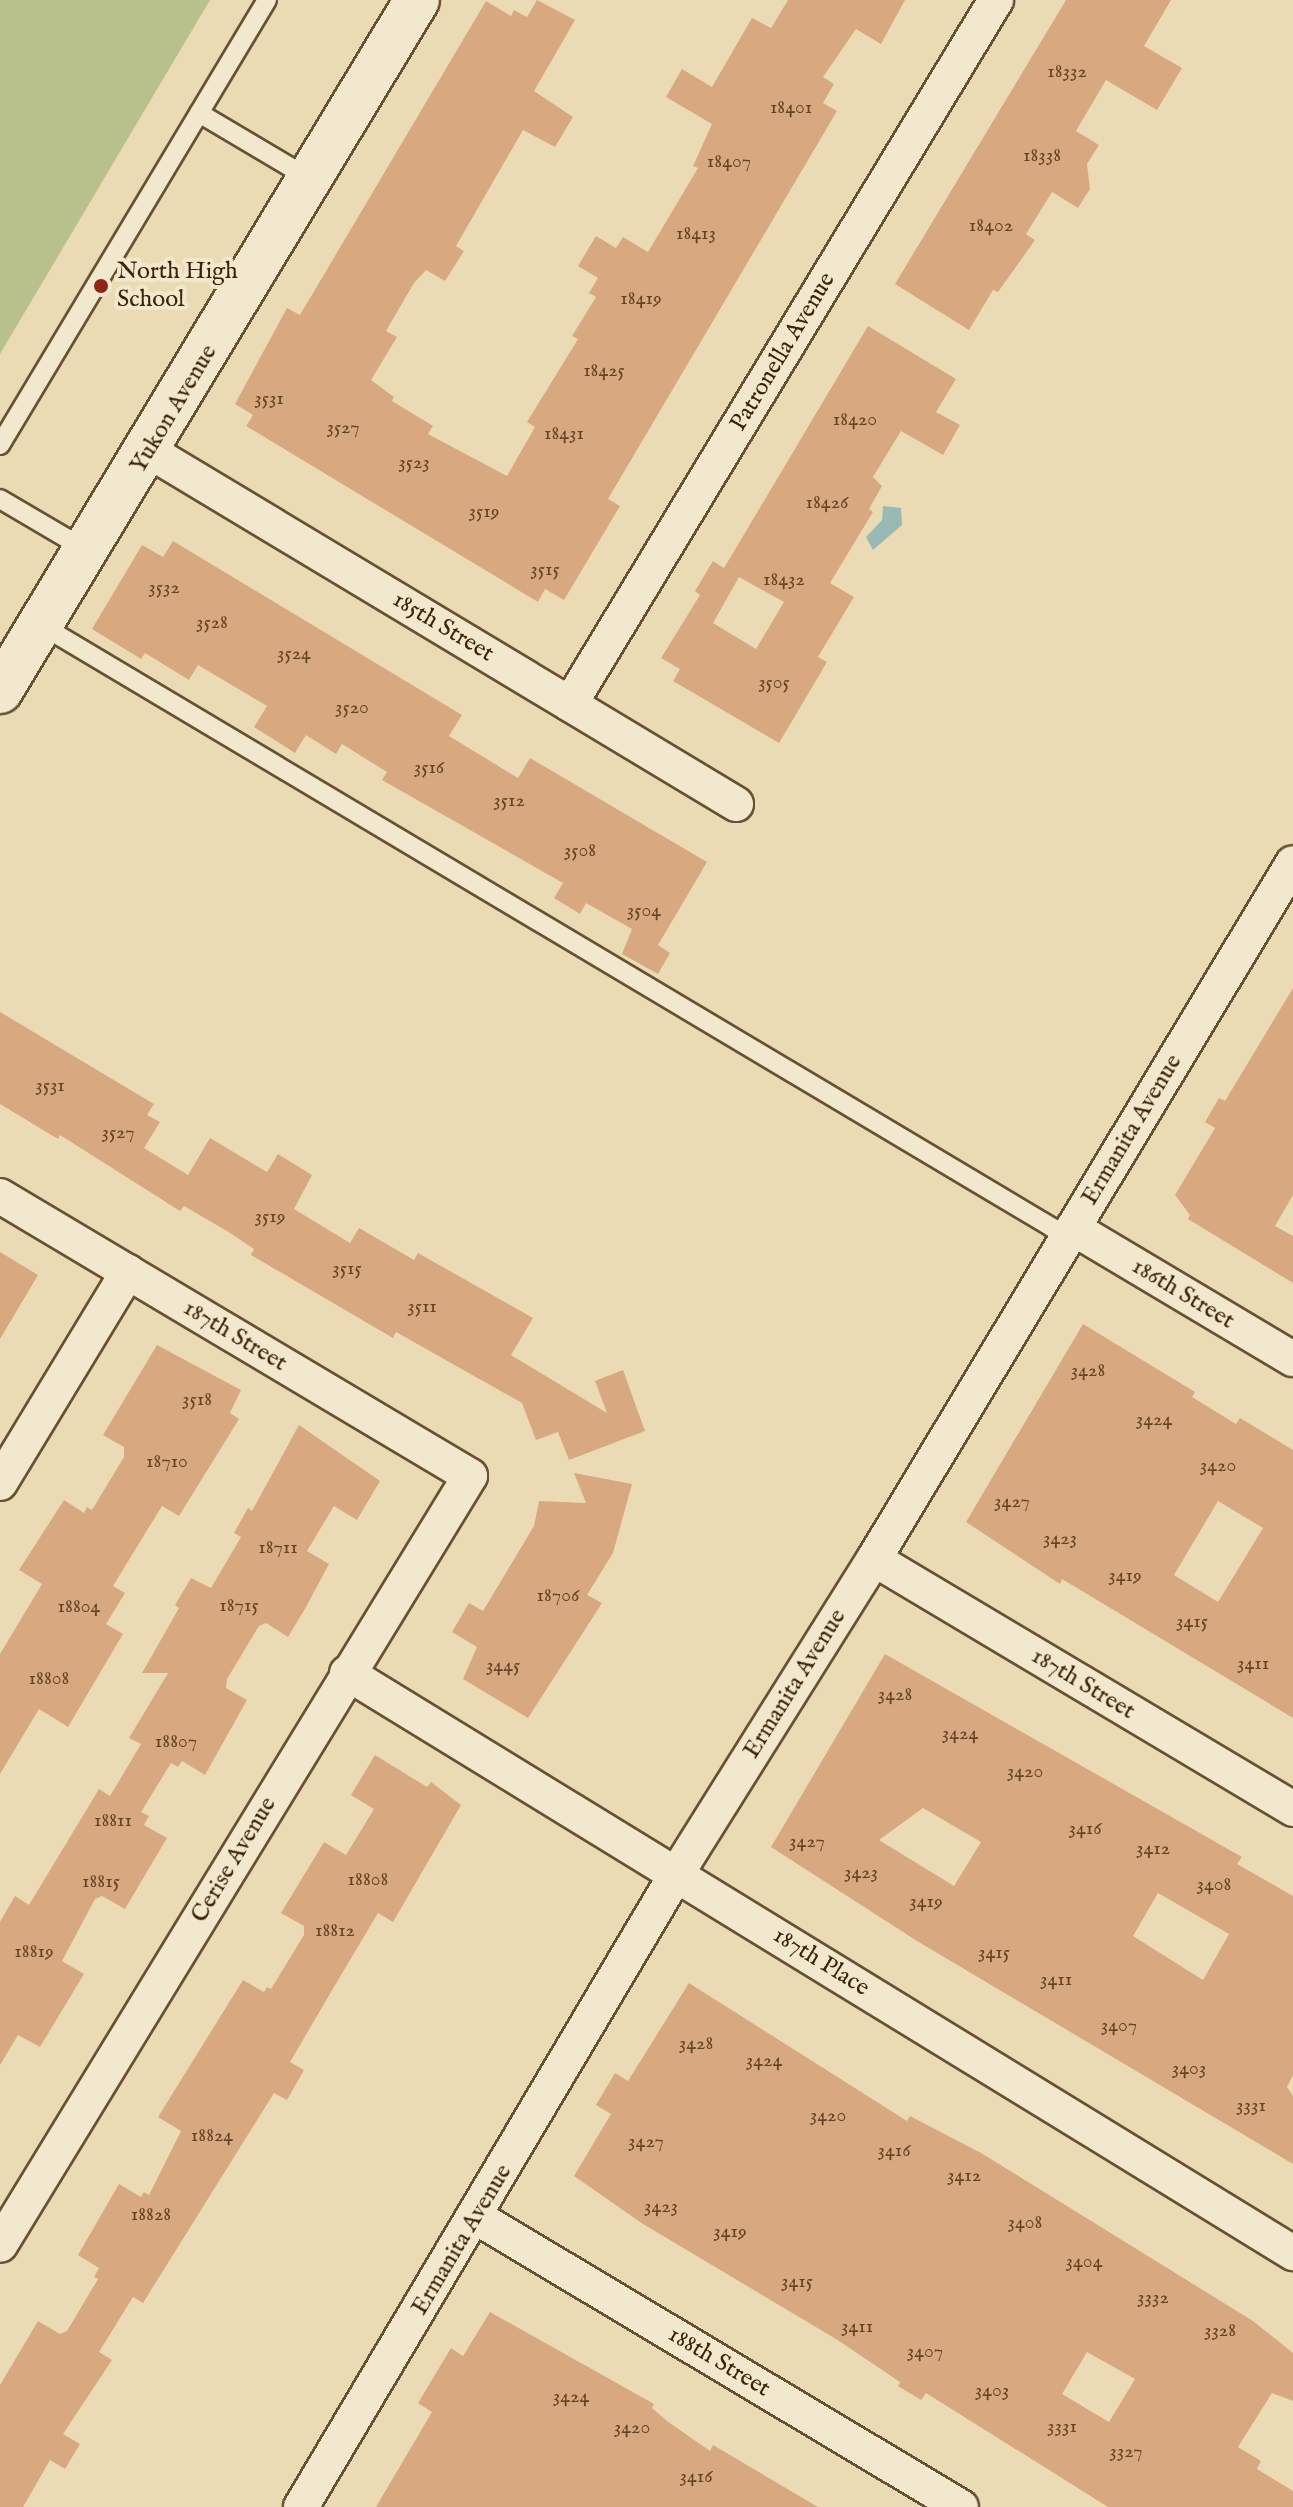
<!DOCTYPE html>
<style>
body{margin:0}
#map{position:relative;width:1293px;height:2507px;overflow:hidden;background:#ebdbb4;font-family:"IM FELL English",serif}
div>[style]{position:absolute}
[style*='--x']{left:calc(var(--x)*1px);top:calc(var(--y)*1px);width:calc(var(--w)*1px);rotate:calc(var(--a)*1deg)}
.green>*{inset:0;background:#b8c08c}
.water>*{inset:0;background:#99bab4}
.building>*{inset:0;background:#d8a981}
.roads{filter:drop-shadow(2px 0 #685132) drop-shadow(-2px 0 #685132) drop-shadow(0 2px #685132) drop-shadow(0 -2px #685132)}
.lane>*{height:18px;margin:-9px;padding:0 9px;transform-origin:9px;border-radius:9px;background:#f2e8ce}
.street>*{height:34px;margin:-17px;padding:0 17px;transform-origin:17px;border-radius:17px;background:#f2e8ce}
.secondary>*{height:44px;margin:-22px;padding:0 22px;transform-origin:22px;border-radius:22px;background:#f2e8ce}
.dots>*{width:22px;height:22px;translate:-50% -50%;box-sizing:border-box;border:4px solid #f2e8ce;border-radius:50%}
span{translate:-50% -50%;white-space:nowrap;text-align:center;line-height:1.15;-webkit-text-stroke:8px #f2e8ce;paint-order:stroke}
.number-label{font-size:20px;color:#644425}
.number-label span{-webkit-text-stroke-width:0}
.poi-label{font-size:24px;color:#3d2306}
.left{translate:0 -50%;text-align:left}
.street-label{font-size:24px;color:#3d2306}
</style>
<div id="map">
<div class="green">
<div style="clip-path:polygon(0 0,210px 0,0 354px)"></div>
</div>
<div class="water">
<div style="clip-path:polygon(883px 506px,901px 508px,902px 525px,873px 550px,866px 537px,882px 520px)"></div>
</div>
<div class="building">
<div style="clip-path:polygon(537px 0,575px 20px,534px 91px,573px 117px,555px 147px,523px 130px,456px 246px,464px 251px,445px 281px,426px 270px,414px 283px,386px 331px,397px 337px,371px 380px,394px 397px,392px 401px,433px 426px,428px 434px,507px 476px,535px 427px,527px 422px,578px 339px,572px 336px,596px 297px,589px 293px,598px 278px,578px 266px,596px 236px,616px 248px,623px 237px,648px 252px,698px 168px,693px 166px,712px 124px,666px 97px,682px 69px,712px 87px,752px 18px,771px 28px,788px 0,905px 0,881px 44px,856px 29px,823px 77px,834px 84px,823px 103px,837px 111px,608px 499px,620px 506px,564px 600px,545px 589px,538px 602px,246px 426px,253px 415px,235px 404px,287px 308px,300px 315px,486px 1px,511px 16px,514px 10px,527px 17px)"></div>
<div style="clip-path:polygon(1066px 0,1171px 0,1144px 46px,1182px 68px,1157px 110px,1106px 80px,1076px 131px,1099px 145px,1087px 164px,1090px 189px,1078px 208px,1052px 192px,1026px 234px,1035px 240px,998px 292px,993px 290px,969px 330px,895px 284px)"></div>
<div style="clip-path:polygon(evenodd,868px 326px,956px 379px,936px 412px,960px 425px,943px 455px,901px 431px,873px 477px,882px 486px,869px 509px,873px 512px,830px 583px,854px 597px,818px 657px,827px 662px,779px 743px,673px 681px,680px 669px,661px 658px,700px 595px,695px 591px,713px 561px,724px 568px,868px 326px,739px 577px,784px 602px,756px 649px,713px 623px,739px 577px)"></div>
<div style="clip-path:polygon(173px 541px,462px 715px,449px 736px,518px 778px,530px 758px,707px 862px,658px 945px,670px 953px,658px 974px,622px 954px,632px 929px,586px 903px,580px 914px,554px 898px,563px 883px,382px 780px,387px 772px,342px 744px,336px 754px,306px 735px,295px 753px,254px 727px,267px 706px,198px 665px,189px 680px,145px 653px,141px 659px,92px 629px,142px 545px,163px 557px)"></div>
<div style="clip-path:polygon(1293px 988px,1293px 1195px,1275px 1226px,1293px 1236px,1293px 1283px,1188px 1219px,1190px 1215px,1175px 1195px,1215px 1128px,1205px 1122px,1219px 1098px,1225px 1101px)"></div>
<div style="clip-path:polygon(0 1012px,154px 1104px,147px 1115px,160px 1122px,144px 1148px,188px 1175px,210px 1138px,267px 1172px,278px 1154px,312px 1175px,294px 1209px,350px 1243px,359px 1228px,414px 1260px,418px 1253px,533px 1318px,511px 1355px,607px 1413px,595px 1381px,623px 1370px,645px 1431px,569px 1460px,558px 1432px,536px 1440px,522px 1403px,396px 1332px,393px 1338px,251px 1255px,254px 1249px,227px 1231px,184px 1206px,180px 1211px,60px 1135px,58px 1139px,0 1104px)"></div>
<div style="clip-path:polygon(0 1252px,38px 1275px,0 1339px)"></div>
<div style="clip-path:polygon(evenodd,1083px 1324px,1195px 1392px,1192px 1397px,1236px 1424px,1240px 1418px,1293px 1450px,1293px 1718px,1062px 1579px,1060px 1584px,966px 1522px,1083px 1324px,1218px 1501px,1263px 1528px,1218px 1602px,1174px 1575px,1218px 1501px)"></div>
<div style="clip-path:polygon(157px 1345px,241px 1390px,230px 1413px,239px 1419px,179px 1516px,162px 1506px,113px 1586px,125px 1593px,106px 1624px,123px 1634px,68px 1727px,39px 1709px,0 1774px,0 1654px,42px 1584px,19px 1570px,64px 1500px,84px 1513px,87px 1507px,92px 1510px,124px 1457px,124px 1447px,103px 1435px)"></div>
<div style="clip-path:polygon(299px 1425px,380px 1481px,357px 1520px,334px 1506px,307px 1551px,329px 1564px,306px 1607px,288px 1637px,266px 1623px,259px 1626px,227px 1679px,226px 1688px,247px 1700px,205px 1775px,182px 1761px,178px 1767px,171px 1763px,141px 1812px,149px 1816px,144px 1825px,167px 1838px,125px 1909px,102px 1896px,95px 1899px,62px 1961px,84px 1974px,40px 2047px,18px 2035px,0 2065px,0 1922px,15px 1896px,29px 1905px,99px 1789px,110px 1796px,141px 1744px,129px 1738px,168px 1673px,142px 1673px,179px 1608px,175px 1605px,191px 1578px,211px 1588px,241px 1537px,234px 1533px,248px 1508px,252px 1511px)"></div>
<div style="clip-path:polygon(574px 1473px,632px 1484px,613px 1553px,587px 1595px,602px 1603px,528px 1718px,463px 1679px,477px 1647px,452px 1632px,469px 1603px,483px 1611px,534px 1526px,539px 1501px,586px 1503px)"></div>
<div style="clip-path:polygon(evenodd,885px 1654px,1242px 1857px,1237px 1864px,1293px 1896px,1293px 2075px,1287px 2087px,1293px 2096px,1293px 2164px,917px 1941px,771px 1847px,885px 1654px,923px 1808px,981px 1842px,954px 1886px,879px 1840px,923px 1808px,885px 1654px,1158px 1893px,1229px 1934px,1203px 1980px,1133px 1936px,1158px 1893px)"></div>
<div style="clip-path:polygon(375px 1755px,427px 1787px,431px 1782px,461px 1805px,393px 1922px,378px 1913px,331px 1992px,290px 2062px,304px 2070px,287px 2100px,274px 2093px,143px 2303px,133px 2297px,99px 2352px,112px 2360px,63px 2434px,80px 2444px,65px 2469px,50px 2460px,23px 2507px,0 2507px,0 2385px,38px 2321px,60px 2334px,67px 2331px,98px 2279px,94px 2277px,99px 2268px,78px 2255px,119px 2184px,141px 2197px,144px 2192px,149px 2195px,181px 2131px,158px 2117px,243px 1980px,264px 1992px,267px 1987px,271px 1989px,304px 1935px,304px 1926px,281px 1913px,324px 1842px,346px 1855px,374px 1809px,351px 1795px)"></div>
<div style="clip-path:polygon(evenodd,689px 1983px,907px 2121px,910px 2116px,981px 2153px,1253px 2321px,1293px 2353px,1293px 2401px,1272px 2393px,1238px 2447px,1261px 2461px,1257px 2469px,1293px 2491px,1293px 2507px,1108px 2507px,926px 2393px,921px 2400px,898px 2386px,900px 2382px,836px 2339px,643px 2224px,574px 2176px,611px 2114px,596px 2105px,615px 2073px,628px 2081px,689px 1983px,1087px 2352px,1135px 2379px,1109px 2422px,1062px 2394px,1087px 2352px)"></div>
<div style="clip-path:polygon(490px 2312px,654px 2404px,652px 2408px,667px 2421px,710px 2451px,713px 2445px,818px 2507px,376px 2507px,432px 2412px,418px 2403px,451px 2348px,463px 2356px)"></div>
</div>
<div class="roads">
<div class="lane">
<div style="--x:199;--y:113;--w:129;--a:30.7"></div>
<div style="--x:0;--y:445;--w:519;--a:-59.04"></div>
<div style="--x:0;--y:499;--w:99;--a:30.5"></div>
<div style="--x:41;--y:625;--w:1196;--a:30.79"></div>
</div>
<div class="street">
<div style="--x:149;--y:451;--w:685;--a:31.02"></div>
<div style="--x:570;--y:704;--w:823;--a:-58.82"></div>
<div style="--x:0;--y:1196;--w:547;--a:30.78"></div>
<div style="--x:470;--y:1476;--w:901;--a:121.43"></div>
<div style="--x:1073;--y:1228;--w:256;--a:30.8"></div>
<div style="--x:0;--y:1483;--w:247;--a:-58.8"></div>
<div style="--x:874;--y:1559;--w:488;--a:30.8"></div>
<div style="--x:347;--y:1673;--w:1110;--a:31.51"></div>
<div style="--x:476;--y:2217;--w:565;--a:30.88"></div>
<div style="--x:301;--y:2507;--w:737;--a:-59.33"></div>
<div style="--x:677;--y:1873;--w:371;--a:-57.9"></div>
<div style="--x:874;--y:1559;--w:812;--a:-58.95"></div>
</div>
<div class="secondary">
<div style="--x:0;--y:691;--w:807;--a:-58.89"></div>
</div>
</div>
<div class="dots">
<div style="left:101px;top:286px;background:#8f2418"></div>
</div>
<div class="number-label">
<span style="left:1067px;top:71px">18332</span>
<span style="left:791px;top:107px">18401</span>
<span style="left:1042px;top:155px">18338</span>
<span style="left:729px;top:161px">18407</span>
<span style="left:991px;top:225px">18402</span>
<span style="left:696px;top:233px">18413</span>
<span style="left:641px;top:298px">18419</span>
<span style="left:604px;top:370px">18425</span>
<span style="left:269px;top:398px">3531</span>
<span style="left:855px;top:419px">18420</span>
<span style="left:343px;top:427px">3527</span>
<span style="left:564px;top:433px">18431</span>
<span style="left:414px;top:462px">3523</span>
<span style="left:827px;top:502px">18426</span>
<span style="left:484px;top:511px">3519</span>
<span style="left:545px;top:569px">3515</span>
<span style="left:784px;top:579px">18432</span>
<span style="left:164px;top:587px">3532</span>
<span style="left:212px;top:622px">3528</span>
<span style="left:294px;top:653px">3524</span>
<span style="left:774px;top:682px">3505</span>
<span style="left:352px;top:707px">3520</span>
<span style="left:429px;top:767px">3516</span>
<span style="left:509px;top:800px">3512</span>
<span style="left:580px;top:850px">3508</span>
<span style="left:644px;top:910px">3504</span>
<span style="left:50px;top:1085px">3531</span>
<span style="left:118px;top:1132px">3527</span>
<span style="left:270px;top:1216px">3519</span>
<span style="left:347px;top:1268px">3515</span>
<span style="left:422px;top:1306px">3511</span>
<span style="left:1088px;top:1370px">3428</span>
<span style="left:197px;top:1399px">3518</span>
<span style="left:1154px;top:1419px">3424</span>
<span style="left:167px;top:1461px">18710</span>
<span style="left:1218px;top:1465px">3420</span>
<span style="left:1012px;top:1501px">3427</span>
<span style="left:1060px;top:1538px">3423</span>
<span style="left:278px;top:1547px">18711</span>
<span style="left:1125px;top:1575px">3419</span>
<span style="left:558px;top:1595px">18706</span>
<span style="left:239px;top:1605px">18715</span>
<span style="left:79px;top:1606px">18804</span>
<span style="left:1192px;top:1621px">3415</span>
<span style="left:1253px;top:1663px">3411</span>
<span style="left:503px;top:1665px">3445</span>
<span style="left:49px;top:1678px">18808</span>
<span style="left:895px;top:1694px">3428</span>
<span style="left:960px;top:1733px">3424</span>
<span style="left:176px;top:1741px">18807</span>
<span style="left:1025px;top:1771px">3420</span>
<span style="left:113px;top:1820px">18811</span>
<span style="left:1085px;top:1828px">3416</span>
<span style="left:807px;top:1841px">3427</span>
<span style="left:1153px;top:1848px">3412</span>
<span style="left:861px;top:1872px">3423</span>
<span style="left:368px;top:1879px">18808</span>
<span style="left:101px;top:1881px">18815</span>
<span style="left:1214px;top:1884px">3408</span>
<span style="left:926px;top:1901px">3419</span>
<span style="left:335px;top:1930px">18812</span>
<span style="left:34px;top:1951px">18819</span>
<span style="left:994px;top:1952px">3415</span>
<span style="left:1056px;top:1979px">3411</span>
<span style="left:1119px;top:2025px">3407</span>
<span style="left:696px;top:2043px">3428</span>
<span style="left:764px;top:2060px">3424</span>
<span style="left:1189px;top:2068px">3403</span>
<span style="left:1251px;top:2105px">3331</span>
<span style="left:828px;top:2115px">3420</span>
<span style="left:212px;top:2135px">18824</span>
<span style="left:646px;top:2141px">3427</span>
<span style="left:894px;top:2150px">3416</span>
<span style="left:964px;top:2175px">3412</span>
<span style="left:661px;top:2206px">3423</span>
<span style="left:151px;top:2214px">18828</span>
<span style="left:1025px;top:2222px">3408</span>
<span style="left:730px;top:2231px">3419</span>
<span style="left:1084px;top:2261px">3404</span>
<span style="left:797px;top:2281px">3415</span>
<span style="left:1153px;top:2297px">3332</span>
<span style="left:857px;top:2326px">3411</span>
<span style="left:1220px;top:2330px">3328</span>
<span style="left:925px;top:2351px">3407</span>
<span style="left:992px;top:2390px">3403</span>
<span style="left:571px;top:2396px">3424</span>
<span style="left:1062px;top:2426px">3331</span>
<span style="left:632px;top:2427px">3420</span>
<span style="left:1126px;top:2451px">3327</span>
<span style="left:696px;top:2476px">3416</span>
</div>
<div class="poi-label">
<span class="left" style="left:117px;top:286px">North High<br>School</span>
</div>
<div class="street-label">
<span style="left:783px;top:352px;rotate:-59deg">Patronella Avenue</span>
<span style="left:174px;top:409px;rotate:-59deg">Yukon Avenue</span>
<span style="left:443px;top:627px;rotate:31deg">185th Street</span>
<span style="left:1132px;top:1130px;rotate:-59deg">Ermanita Avenue</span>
<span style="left:1183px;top:1294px;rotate:31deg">186th Street</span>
<span style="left:235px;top:1336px;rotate:31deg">187th Street</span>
<span style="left:795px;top:1684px;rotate:-58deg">Ermanita Avenue</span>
<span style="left:1083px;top:1684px;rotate:31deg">187th Street</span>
<span style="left:234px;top:1860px;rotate:-59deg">Cerise Avenue</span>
<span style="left:821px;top:1962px;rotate:32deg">187th Place</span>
<span style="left:462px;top:2240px;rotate:-59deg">Ermanita Avenue</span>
<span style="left:719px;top:2362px;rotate:31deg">188th Street</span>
</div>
</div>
